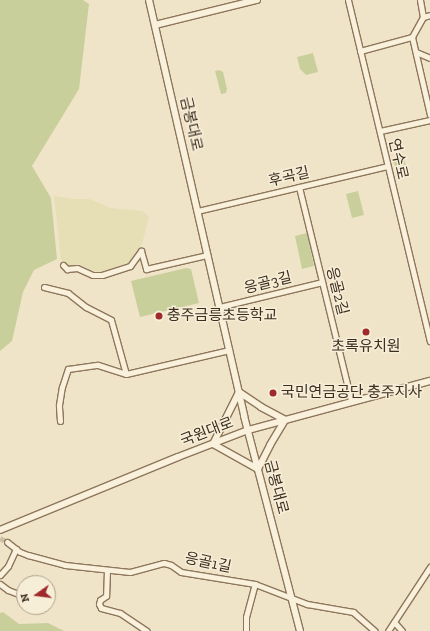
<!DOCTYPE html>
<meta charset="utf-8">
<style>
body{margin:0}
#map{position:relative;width:430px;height:631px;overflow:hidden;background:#f0e4c8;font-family:"Zilla Slab","Noto Sans KR",serif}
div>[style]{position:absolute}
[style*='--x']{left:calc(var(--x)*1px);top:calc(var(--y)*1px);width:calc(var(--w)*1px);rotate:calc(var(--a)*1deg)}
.farmland>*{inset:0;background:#e6deb5}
.green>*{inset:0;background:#c9cf9b}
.minor-tunnel>*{height:5px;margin-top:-2.5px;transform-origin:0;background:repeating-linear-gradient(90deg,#ccc0a6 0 5px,transparent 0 7.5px)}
.roads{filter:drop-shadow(1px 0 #8d765c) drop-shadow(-1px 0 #8d765c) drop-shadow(0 1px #8d765c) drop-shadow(0 -1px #8d765c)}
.minor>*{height:5px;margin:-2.5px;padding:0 2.5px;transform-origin:2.5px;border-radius:2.5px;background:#faf1dc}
.tertiary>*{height:6px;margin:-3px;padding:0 3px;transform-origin:3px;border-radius:3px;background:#faf1dc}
.dots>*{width:11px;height:11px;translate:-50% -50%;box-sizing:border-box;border:2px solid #f7eed8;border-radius:50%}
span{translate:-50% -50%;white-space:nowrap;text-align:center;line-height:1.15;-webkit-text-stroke:3px #f7eed8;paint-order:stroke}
.street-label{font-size:15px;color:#3d2e20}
.poi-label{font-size:15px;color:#3d2e20}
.left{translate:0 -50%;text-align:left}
.north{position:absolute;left:16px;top:575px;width:40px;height:40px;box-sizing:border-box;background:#f7eed8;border:1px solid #ada18e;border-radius:50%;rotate:256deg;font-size:11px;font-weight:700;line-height:16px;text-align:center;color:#3d2e20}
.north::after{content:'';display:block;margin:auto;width:14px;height:18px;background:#9e2a2b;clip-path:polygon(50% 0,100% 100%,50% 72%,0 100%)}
</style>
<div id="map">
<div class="farmland">
<div style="clip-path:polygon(54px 196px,74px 199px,89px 199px,111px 208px,142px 211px,149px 217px,142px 244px,132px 262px,99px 272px,88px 269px,79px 264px,70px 267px,66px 265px,61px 259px)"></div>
</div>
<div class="green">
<div style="clip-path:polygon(0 0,83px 0,89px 4px,79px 89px,32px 166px,51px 198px,57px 259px,34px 270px,23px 292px,12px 341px,0 351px)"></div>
<div style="clip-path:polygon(313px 53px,318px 72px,306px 75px,300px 69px,297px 57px)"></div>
<div style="clip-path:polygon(219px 70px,223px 72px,227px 89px,226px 93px,221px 94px,215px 71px)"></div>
<div style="clip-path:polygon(403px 156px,409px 176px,398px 178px,393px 159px)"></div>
<div style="clip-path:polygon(358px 191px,364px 215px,352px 218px,346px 194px)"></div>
<div style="clip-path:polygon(307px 233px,314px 266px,302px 269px,295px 236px)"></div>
<div style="clip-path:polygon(186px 268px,191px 269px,199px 303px,140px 317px,131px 281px)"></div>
<div style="clip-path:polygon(3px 612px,19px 624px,48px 623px,64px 631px,0 631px,0 613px)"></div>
</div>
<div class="minor-tunnel">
<div style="--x:0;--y:538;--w:8;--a:30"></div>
</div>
<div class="roads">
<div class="minor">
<div style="--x:348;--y:0;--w:351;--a:76.5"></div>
<div style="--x:420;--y:0;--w:17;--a:80"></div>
<div style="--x:423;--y:17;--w:23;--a:119"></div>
<div style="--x:412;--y:37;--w:80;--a:77"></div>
<div style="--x:423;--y:17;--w:7;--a:-16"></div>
<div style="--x:360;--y:51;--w:54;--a:-15.1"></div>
<div style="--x:416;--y:52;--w:15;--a:23"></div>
<div style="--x:380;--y:131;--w:51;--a:-12.4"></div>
<div style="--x:299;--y:187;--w:220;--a:76.3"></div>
<div style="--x:197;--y:211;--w:195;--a:-13.3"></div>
<div style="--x:141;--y:251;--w:19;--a:74"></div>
<div style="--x:146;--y:269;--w:63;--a:-12.9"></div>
<div style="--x:63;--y:265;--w:6;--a:45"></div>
<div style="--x:67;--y:269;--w:10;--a:-6"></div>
<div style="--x:77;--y:268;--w:17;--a:24"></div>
<div style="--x:93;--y:275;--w:9;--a:0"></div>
<div style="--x:102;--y:275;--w:29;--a:-18"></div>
<div style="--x:130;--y:266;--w:19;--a:-54"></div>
<div style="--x:44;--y:287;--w:25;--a:14"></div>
<div style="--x:68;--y:293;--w:23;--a:38"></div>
<div style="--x:86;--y:307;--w:28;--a:27"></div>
<div style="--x:111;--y:320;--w:56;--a:74.5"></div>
<div style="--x:219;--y:307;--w:106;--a:-13.6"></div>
<div style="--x:60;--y:421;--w:16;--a:-94"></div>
<div style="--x:59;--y:405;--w:18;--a:-81"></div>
<div style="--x:62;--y:387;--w:19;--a:-72"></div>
<div style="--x:68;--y:369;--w:30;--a:-8"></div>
<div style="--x:98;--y:365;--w:29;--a:18"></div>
<div style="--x:126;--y:374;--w:106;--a:-13.1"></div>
<div style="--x:7;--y:542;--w:16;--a:38"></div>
<div style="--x:20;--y:552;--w:9;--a:21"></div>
<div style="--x:28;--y:555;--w:38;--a:15"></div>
<div style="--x:65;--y:565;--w:65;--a:6.1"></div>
<div style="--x:130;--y:572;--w:35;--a:-15"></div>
<div style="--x:164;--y:563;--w:7;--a:16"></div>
<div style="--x:171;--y:565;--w:12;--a:35"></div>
<div style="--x:181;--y:572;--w:75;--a:9.2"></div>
<div style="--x:255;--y:584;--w:56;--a:21"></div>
<div style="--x:307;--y:604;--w:47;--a:9.9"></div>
<div style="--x:353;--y:612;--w:29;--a:41"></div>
<div style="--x:107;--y:570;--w:26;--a:92"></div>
<div style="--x:106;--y:596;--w:7;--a:146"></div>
<div style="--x:100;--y:600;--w:4;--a:104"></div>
<div style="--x:99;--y:604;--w:4;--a:63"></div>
<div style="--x:101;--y:608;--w:20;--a:15"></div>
<div style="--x:120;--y:613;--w:32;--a:34"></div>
<div style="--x:0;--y:575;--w:12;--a:-48"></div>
<div style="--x:8;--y:566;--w:19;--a:-65"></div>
<div style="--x:0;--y:584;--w:10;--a:37"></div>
<div style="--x:8;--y:590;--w:17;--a:21"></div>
<div style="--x:394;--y:622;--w:12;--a:48"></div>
<div style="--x:246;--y:631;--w:14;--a:-90"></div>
<div style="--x:246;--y:617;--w:34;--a:-75"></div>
<div style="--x:388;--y:631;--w:77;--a:-56.7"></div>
</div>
<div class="tertiary">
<div style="--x:149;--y:0;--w:427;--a:77.1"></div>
<div style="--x:244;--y:416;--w:222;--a:75.4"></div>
<div style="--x:155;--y:25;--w:105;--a:-13.8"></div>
<div style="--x:239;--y:392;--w:27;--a:34"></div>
<div style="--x:261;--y:407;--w:27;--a:28"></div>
<div style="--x:213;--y:444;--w:58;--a:-63.4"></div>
<div style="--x:213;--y:444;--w:51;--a:29.1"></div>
<div style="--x:258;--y:469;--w:27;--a:-63"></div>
<div style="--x:270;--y:445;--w:29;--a:-59"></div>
<div style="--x:0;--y:530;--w:192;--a:-22.3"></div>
<div style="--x:178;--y:457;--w:75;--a:-21.1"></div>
<div style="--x:248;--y:430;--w:188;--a:-15.1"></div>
</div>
</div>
<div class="dots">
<div style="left:159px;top:316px;background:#9e2a2b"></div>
<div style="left:366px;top:332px;background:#9e2a2b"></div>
<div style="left:273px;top:393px;background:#9e2a2b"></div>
</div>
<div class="street-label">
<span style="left:191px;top:124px;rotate:77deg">금봉대로</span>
<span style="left:398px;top:159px;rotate:77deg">연수로</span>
<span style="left:289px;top:177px;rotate:-13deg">후곡길</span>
<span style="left:268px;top:283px;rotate:-14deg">응골3길</span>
<span style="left:337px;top:291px;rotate:76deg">응골2길</span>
<span style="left:207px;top:432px;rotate:-21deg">국원대로</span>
<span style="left:276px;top:487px;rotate:75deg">금봉대로</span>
<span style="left:208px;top:563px;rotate:12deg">응골1길</span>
</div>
<div class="poi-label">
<span class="left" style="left:167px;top:316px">충주금릉초등학교</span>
<span style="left:366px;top:347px">초록유치원</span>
<span class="left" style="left:281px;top:393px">국민연금공단 충주지사</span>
</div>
<div class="north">N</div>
</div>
